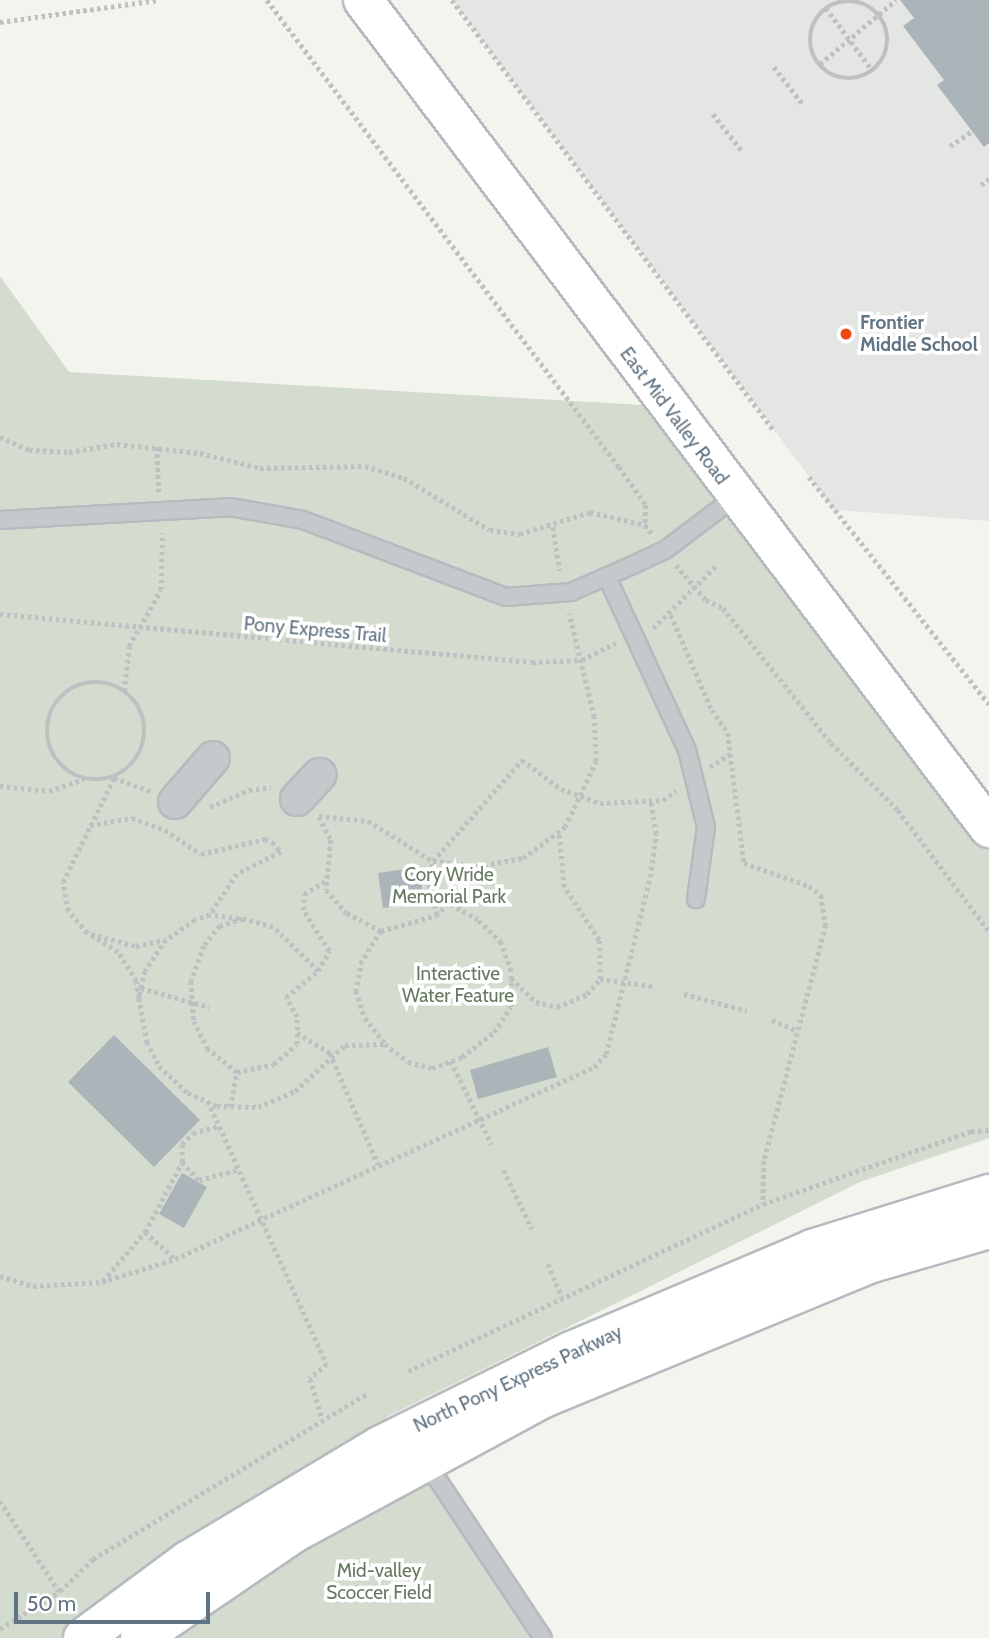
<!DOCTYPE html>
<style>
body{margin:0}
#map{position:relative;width:989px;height:1638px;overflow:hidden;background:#f4f4ef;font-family:Cabin,sans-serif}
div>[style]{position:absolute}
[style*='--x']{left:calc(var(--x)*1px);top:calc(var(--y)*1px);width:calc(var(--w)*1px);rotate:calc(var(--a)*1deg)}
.built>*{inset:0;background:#e4e6e3}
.green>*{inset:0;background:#d4dcd0}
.building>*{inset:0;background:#abb4b8}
.path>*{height:4.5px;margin-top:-2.25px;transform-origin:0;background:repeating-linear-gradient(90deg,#bfc0c2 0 3.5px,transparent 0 7px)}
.path>.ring{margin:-2.25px;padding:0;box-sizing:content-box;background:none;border:4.5px solid #bfc0c2;border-radius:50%}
.roads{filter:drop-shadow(2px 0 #b5bbbf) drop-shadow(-2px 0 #b5bbbf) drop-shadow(0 2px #b5bbbf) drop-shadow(0 -2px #b5bbbf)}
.lane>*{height:16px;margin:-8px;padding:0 8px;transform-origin:8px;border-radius:8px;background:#c6c9cc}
.street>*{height:32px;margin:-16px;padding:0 16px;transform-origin:16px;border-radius:16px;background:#c6c9cc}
.secondary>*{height:38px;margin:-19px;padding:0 19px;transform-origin:19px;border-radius:19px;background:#fff}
.primary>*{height:38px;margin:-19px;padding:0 19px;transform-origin:19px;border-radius:19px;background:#fff}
.dots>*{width:19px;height:19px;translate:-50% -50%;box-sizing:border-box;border:4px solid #fff;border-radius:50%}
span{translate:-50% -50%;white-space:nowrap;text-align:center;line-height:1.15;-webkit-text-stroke:7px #fff;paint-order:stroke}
.poi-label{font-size:19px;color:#617483;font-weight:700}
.left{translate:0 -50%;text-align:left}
.street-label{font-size:19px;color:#617483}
.park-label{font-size:19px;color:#657a60}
.scale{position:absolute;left:14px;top:1592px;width:196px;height:32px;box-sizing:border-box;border:4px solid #617483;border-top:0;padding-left:9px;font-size:21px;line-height:24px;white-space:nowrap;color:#617483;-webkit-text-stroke:5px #fff;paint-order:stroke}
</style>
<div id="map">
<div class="built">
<div style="clip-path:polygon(452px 0,989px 0,989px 521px,834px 510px)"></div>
</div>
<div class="green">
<div style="clip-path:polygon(0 276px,69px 372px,642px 405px,989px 850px,989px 1138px,860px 1182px,387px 1417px,425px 1461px,543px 1638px,0 1638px)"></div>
</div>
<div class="building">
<div style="clip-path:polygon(900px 0,989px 0,989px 143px,984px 147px,937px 85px,944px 80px,903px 26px,914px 18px)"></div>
<div style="clip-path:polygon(419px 867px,424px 902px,383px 908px,378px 873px)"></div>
<div style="clip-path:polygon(114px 1035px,200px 1120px,154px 1167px,68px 1082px)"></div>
<div style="clip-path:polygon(548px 1047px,557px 1077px,478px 1099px,470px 1070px)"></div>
<div style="clip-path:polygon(182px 1173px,207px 1187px,184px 1228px,159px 1214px)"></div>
</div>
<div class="path">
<div style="--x:267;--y:0;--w:585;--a:52.99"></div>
<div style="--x:619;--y:467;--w:47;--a:54.6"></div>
<div style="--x:646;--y:505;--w:20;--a:93"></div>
<div style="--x:452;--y:0;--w:539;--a:53.22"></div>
<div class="ring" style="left:810px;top:1px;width:73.5px;height:73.5px"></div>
<div style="--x:826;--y:8;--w:79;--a:53.3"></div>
<div style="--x:0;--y:22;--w:160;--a:-7.9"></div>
<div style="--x:820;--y:64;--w:99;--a:-40.1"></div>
<div style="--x:774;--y:67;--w:46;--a:52.1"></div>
<div style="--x:713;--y:114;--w:47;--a:51.9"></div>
<div style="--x:950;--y:146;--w:27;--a:-34"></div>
<div style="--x:981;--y:185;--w:10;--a:-37"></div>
<div style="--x:0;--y:437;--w:32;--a:24"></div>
<div style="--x:29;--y:450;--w:40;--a:2.9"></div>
<div style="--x:69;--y:452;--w:49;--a:-9.5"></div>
<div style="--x:117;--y:444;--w:83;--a:6.2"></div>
<div style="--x:200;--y:453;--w:62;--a:14"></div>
<div style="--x:260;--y:468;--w:105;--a:-1.1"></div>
<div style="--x:365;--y:466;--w:41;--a:17.1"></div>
<div style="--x:404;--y:478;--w:100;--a:31.2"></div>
<div style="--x:490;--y:530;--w:30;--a:8"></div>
<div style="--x:520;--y:534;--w:73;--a:-17.4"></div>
<div style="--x:590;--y:512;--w:57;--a:13.3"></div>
<div style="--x:645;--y:525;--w:11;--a:52"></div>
<div style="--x:157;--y:447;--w:45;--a:87.5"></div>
<div style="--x:809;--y:477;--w:290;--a:51.6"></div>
<div style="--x:553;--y:527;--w:44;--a:80.8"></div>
<div style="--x:676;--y:565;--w:46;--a:49.4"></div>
<div style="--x:706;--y:600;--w:19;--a:25"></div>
<div style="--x:723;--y:608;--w:173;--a:51.3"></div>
<div style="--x:831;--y:743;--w:95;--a:45"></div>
<div style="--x:898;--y:810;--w:151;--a:53.1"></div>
<div style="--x:0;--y:614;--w:534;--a:5.16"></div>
<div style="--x:532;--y:662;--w:50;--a:-2.3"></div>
<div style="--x:582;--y:660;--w:38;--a:-27"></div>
<div style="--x:671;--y:615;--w:103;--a:66.7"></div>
<div style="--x:712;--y:710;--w:28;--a:55"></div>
<div style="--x:728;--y:733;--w:131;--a:83"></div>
<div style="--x:744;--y:863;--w:69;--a:19.5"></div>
<div style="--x:809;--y:886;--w:15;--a:37"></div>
<div style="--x:821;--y:895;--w:30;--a:81"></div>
<div style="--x:826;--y:925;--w:244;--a:104.7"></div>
<div style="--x:764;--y:1161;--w:43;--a:91.3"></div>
<div style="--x:653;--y:628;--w:91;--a:-44.6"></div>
<div class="ring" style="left:47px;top:682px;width:93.5px;height:93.5px"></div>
<div style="--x:124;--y:691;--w:45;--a:-83.7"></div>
<div style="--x:129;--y:646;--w:64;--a:-60.3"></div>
<div style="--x:161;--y:590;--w:57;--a:-89"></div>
<div style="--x:710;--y:767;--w:24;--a:-33"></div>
<div style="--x:0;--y:786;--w:49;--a:5.8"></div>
<div style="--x:49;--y:791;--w:37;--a:-19"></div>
<div style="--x:210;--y:807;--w:43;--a:-23.6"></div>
<div style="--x:249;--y:790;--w:22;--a:-8"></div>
<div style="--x:319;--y:816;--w:49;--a:5.8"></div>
<div style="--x:368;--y:821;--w:76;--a:31.6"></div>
<div style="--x:433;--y:861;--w:44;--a:6.5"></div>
<div style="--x:477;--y:866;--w:47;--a:-9.9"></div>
<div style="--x:523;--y:858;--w:52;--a:-36.4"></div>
<div style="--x:565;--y:827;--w:73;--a:-64.8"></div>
<div style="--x:596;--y:761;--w:44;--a:-92.6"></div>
<div style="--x:594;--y:717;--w:106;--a:-103.6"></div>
<div style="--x:319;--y:817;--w:26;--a:62"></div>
<div style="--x:331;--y:840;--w:50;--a:95.7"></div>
<div style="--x:326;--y:890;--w:31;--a:48"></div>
<div style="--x:347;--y:913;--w:38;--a:28"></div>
<div style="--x:381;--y:931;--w:58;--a:-15.9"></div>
<div style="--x:437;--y:915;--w:35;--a:-105"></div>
<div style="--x:428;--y:881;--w:21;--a:-76"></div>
<div style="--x:433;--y:861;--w:135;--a:-48.6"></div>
<div style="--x:522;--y:760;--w:49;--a:36.6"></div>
<div style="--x:561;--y:789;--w:41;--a:19.7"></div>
<div style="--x:600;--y:803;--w:63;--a:-2.7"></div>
<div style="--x:663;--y:800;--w:16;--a:-35"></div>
<div style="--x:90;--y:825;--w:43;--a:-9.5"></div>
<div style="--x:132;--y:818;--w:35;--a:20"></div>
<div style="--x:165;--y:830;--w:43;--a:33.7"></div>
<div style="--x:201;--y:854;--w:66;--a:-13.2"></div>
<div style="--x:265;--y:839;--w:8;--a:23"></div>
<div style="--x:272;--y:842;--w:13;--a:48"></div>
<div style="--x:281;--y:852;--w:49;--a:153.4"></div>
<div style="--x:237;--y:874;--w:49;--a:123.4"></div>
<div style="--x:239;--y:919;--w:29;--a:-172"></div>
<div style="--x:210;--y:915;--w:16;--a:162"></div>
<div style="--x:195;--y:920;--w:35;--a:145"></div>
<div style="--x:166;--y:940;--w:37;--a:124"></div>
<div style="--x:145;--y:971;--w:28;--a:103"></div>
<div style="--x:139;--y:998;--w:45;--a:79.7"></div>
<div style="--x:147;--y:1042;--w:27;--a:63"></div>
<div style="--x:159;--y:1066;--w:40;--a:43"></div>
<div style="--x:188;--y:1093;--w:32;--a:24"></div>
<div style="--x:217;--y:1106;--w:41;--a:1.4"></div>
<div style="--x:258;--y:1107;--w:40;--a:-23.4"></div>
<div style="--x:295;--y:1091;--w:68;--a:-42.6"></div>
<div style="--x:345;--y:1045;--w:40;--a:-1.4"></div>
<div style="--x:381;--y:931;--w:36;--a:122"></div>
<div style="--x:362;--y:961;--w:31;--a:101"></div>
<div style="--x:356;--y:991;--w:28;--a:72"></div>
<div style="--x:365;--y:1018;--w:33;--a:52"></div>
<div style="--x:385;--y:1044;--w:29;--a:38"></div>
<div style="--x:408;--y:1062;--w:25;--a:14"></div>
<div style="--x:432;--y:1068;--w:32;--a:-20"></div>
<div style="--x:462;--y:1057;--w:41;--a:-38"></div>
<div style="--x:494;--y:1032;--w:30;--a:-56"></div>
<div style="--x:511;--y:1007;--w:36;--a:-90"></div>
<div style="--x:511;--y:971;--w:30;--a:-110"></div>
<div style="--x:501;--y:943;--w:33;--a:-135"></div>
<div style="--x:478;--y:920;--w:33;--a:-151"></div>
<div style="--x:449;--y:904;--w:16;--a:137"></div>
<div style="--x:91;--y:934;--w:47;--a:14.9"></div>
<div style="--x:136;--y:946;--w:30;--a:-12"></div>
<div style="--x:318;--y:971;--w:63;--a:-135.6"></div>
<div style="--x:273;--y:927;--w:31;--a:-165"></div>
<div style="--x:243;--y:919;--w:24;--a:163"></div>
<div style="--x:220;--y:926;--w:26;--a:129"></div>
<div style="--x:204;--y:946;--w:37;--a:110"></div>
<div style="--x:191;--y:981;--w:40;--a:85.7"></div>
<div style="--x:194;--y:1021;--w:30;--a:64"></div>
<div style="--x:207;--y:1048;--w:38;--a:39"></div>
<div style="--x:237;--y:1072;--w:38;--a:-12"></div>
<div style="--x:274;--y:1064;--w:30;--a:-41"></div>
<div style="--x:297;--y:1044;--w:27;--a:-90"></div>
<div style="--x:297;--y:1017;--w:23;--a:-119"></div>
<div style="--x:286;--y:997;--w:41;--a:-39.1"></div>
<div style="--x:318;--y:971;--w:23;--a:-61"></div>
<div style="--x:329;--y:951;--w:49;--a:-122.4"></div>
<div style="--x:303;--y:910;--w:16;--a:-86"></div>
<div style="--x:304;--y:894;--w:27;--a:-31"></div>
<div style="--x:511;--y:978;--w:35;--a:44"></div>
<div style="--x:536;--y:1002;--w:22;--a:13"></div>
<div style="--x:557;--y:1007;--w:33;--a:-23"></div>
<div style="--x:587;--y:994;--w:20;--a:-49"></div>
<div style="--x:600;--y:979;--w:39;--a:-91"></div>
<div style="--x:599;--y:940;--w:64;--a:-123.4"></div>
<div style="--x:564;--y:887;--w:55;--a:-95.2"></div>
<div style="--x:600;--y:979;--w:53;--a:7.5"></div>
<div style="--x:141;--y:988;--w:71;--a:15.6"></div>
<div style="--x:684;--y:994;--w:65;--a:15.1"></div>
<div style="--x:139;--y:998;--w:17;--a:-100"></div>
<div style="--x:136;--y:981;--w:34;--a:-122"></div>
<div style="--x:118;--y:952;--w:36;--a:-148"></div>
<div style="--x:87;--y:933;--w:29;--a:-131"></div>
<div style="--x:68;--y:911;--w:29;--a:-100"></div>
<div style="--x:63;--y:882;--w:116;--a:-63.9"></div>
<div style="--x:114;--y:778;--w:41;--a:19.7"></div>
<div style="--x:772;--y:1020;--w:28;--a:23"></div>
<div style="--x:297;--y:1033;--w:39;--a:31"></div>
<div style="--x:330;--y:1053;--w:121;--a:66.6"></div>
<div style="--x:451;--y:1061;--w:93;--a:64"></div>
<div style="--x:208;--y:1101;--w:289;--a:65.7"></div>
<div style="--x:327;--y:1364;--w:23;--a:139"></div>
<div style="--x:310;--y:1379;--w:41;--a:72.9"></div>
<div style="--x:230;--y:1107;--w:36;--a:-79"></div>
<div style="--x:182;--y:1162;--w:25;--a:47"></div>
<div style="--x:199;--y:1180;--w:42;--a:-15"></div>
<div style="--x:504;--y:1170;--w:65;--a:64.6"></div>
<div style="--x:145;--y:1232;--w:40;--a:42"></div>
<div style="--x:548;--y:1264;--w:36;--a:67"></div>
<div style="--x:0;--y:1276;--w:34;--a:17"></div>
<div style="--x:33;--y:1286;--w:69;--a:-3.3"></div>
<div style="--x:102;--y:1282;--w:77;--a:-17.5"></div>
<div style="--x:175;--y:1259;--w:461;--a:-24.6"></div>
<div style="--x:594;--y:1067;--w:18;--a:-47"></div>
<div style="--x:606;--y:1054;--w:182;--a:-76"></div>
<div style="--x:650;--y:877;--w:43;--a:-82.1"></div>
<div style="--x:656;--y:834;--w:33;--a:-99"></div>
<div style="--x:103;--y:1281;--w:65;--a:-49.4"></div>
<div style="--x:145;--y:1232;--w:79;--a:-62.1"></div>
<div style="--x:182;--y:1162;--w:18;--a:-90"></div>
<div style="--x:182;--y:1144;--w:16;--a:-45"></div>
<div style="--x:193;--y:1133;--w:27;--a:-15"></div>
<div style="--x:408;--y:1371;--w:392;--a:-25.2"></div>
<div style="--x:763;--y:1204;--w:220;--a:-19.3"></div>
<div style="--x:971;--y:1131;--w:18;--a:-3"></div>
<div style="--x:0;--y:1501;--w:108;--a:56.8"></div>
<div style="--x:0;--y:1629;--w:71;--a:-32.3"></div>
<div style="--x:60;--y:1591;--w:46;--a:-44.1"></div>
<div style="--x:93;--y:1559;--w:319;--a:-31.1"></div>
</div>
<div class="roads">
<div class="lane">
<div style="--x:0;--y:520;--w:230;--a:-3.2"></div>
<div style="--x:230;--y:507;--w:74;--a:10.1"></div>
<div style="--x:303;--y:520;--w:217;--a:20.8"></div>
<div style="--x:506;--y:597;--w:65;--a:-4.4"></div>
<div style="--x:571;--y:592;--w:58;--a:-23.5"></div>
<div style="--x:624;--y:569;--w:45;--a:-24.9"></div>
<div style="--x:665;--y:550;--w:88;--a:-37.1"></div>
<div style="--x:607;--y:577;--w:191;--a:65.2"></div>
<div style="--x:687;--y:750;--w:79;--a:76.1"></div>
<div style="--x:706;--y:827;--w:73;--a:97.9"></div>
<div style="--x:426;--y:1462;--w:211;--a:56.4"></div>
</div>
<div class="street">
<div style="--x:297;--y:799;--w:33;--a:-47"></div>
<div style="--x:175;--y:802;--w:58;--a:-49.2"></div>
</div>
<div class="secondary">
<div style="--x:363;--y:0;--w:1038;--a:52.91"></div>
</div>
<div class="primary">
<div style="--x:83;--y:1638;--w:129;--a:-36.5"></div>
<div style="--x:187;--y:1561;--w:226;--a:-30.9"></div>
<div style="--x:381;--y:1445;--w:212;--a:-26.3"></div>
<div style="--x:571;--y:1351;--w:262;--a:-22.9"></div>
<div style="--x:812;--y:1249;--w:185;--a:-17.3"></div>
<div style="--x:140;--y:1638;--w:186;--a:-34.3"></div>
<div style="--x:294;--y:1533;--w:284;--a:-28.4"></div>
<div style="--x:544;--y:1398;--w:355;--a:-22.4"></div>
<div style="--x:872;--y:1263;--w:122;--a:-16.2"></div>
</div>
</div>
<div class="dots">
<div style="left:846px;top:334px;background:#f04714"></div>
</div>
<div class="poi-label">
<span class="left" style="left:860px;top:334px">Frontier<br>Middle School</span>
</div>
<div class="street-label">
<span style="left:674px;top:416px;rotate:53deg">East Mid Valley Road</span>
<span style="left:315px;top:630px;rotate:5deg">Pony Express Trail</span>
<span style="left:518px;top:1379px;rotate:-25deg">North Pony Express Parkway</span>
</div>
<div class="park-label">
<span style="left:449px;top:886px">Cory Wride<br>Memorial Park</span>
<span style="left:458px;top:985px">Interactive<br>Water Feature</span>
<span style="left:379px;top:1582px">Mid-valley<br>Scoccer Field</span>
</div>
<div class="scale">50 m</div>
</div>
